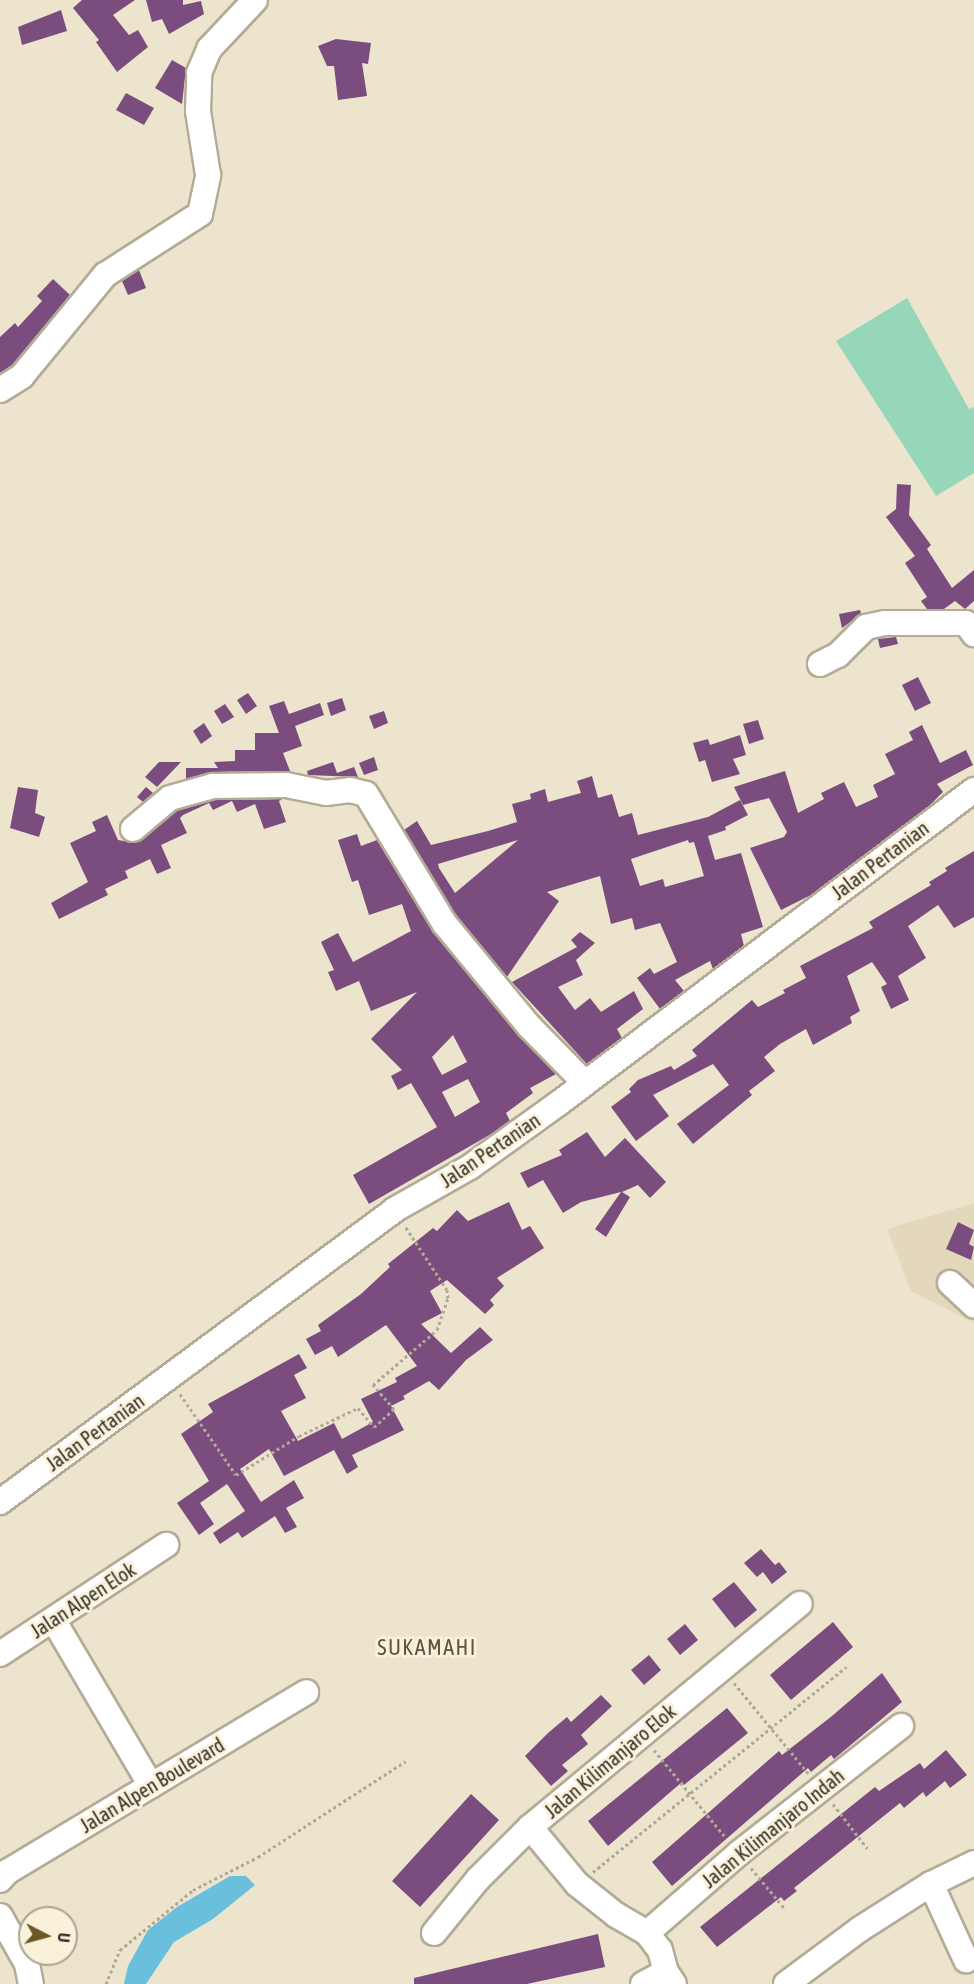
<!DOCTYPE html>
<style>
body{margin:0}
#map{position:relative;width:974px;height:1984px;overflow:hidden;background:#ede4ce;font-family:"Asap Condensed",sans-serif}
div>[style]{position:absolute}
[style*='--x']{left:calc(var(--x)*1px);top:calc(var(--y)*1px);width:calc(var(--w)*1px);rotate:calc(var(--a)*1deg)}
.built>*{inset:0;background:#e3d8bb}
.green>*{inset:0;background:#95d7b8}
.water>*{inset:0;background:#69bfdc}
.building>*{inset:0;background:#7a4d7e}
.path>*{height:3px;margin-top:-1.5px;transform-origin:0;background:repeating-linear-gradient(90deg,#afa896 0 3px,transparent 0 6px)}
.roads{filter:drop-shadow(2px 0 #b3ab96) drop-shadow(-2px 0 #b3ab96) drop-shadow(0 2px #b3ab96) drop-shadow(0 -2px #b3ab96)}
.minor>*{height:24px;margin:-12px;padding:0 12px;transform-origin:12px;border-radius:12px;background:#fff}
span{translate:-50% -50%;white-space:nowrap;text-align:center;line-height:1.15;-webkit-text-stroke:6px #faf1db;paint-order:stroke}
.street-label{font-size:20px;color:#343128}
.quarter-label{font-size:22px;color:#5b5442;letter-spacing:1.5px}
.north{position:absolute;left:18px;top:1906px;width:60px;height:60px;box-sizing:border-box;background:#faf1db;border:2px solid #aba493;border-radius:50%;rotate:96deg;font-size:16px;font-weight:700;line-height:24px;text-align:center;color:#343128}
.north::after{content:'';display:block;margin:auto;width:21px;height:27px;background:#6e5727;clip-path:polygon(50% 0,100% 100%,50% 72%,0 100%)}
</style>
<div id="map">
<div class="built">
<div style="clip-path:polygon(974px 1203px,974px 1323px,911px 1291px,887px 1229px)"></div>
</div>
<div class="green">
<div style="clip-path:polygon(907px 298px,969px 409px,974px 407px,974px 473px,936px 496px,836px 341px)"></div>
</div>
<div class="water">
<div style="clip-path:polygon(230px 1876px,246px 1876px,255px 1885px,213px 1919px,174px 1942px,146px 1984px,124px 1984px,128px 1966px,148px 1930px,177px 1907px)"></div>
</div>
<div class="building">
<div style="clip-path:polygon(82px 0,135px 0,113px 15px,129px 35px,138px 30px,148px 47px,117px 72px,96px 42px,99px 40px,73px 8px)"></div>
<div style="clip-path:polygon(146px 0,183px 0,183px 5px,201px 1px,204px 14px,169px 34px,162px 19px,152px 22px)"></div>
<div style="clip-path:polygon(61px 10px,67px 31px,22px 45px,18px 27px)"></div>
<div style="clip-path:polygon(336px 39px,371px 43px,368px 64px,362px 63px,367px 96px,338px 100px,334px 66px,327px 66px,318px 46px)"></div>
<div style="clip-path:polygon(172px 60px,186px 68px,182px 104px,155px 88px)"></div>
<div style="clip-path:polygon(126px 93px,154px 108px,144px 125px,116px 110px)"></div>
<div style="clip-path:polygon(139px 270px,146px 288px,128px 295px,122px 281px)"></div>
<div style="clip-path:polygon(53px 279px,70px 295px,12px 365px,0 373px,0 337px,15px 323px,18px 327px,42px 301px,37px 296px)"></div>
<div style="clip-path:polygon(897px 484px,911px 485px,909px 515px,931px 545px,927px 549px,952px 588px,974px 570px,974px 601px,965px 609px,955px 601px,944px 609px,927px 609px,921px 601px,927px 597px,905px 563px,915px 556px,886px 517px,896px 509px)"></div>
<div style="clip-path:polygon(860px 610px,861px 614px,842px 628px,839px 614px)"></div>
<div style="clip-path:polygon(896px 637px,898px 644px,880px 648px,878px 639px)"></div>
<div style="clip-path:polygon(918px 677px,931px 703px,915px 711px,902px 685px)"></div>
<div style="clip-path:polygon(248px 693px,257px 706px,246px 714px,237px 700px)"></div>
<div style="clip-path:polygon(342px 698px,346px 710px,331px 716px,327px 703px)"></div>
<div style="clip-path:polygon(284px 701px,289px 714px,320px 703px,324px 715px,295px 726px,302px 746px,283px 753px,290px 771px,213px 772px,186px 779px,186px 768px,218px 768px,214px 762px,235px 761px,235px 750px,255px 750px,255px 733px,279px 733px,269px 706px)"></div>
<div style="clip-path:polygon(225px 704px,234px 717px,222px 724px,214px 711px)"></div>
<div style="clip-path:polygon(384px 711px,388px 723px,374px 729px,369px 716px)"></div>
<div style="clip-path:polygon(758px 720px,764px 739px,749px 744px,743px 724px)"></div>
<div style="clip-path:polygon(204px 723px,212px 736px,201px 744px,193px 731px)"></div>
<div style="clip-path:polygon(922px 725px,940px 763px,966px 750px,973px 765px,937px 784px,943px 792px,926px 809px,811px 895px,781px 910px,750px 848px,784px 837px,787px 832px,769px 798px,743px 805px,734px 787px,785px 771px,798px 813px,824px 799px,821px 793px,844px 782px,856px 807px,878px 797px,873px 785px,895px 774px,885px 754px,913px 740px,909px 732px)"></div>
<div style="clip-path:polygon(740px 735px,746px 755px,733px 759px,740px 774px,712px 782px,705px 760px,699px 762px,693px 743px,708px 739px,710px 745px)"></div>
<div style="clip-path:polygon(374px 757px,378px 770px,364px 775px,359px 763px)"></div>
<div style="clip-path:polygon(159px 762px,181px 762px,157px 787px,145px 777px)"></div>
<div style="clip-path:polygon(333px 762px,337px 773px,354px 767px,358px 777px,308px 775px,307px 771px)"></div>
<div style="clip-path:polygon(evenodd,592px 776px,598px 798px,612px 794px,619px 817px,632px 813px,638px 835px,708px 817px,740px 800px,748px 815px,725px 827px,726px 830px,708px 836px,715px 860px,741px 853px,763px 927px,741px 934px,744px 946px,713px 969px,710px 961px,675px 980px,684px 991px,660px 1009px,637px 978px,650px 968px,654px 974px,677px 962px,660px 923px,635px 930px,632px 918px,611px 924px,600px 876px,547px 892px,559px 901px,507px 977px,456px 915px,404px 830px,417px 821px,431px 845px,488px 831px,517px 822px,512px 804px,531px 799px,530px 794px,545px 789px,548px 802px,581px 793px,577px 781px,592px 776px,518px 840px,455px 893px,439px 868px,438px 864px,518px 840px,592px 776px,688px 840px,689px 843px,694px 842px,704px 876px,665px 887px,663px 879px,640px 886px,631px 859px,688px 840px)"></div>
<div style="clip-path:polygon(18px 787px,38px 790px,35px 813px,45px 817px,39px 837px,10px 828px)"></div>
<div style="clip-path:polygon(146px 787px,153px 793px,143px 802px,137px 797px)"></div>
<div style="clip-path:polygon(282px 799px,279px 801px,286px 822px,264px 829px,255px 804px,237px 812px,232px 801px,213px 810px,209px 803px,183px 815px,180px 818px,187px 833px,161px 845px,171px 868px,157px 874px,150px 859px,125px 871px,128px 878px,105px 889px,108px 895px,59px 919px,51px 903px,88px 882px,70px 843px,96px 831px,92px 822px,107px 815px,118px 840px,135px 843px,177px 811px,215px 800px)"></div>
<div style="clip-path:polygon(evenodd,357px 834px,361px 846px,377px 840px,433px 932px,518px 1035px,556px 1074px,530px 1088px,533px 1093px,506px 1113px,510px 1121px,493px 1133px,369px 1204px,353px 1175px,437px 1127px,411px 1083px,398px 1090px,391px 1076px,402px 1070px,371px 1039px,417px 992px,371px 1011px,359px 981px,336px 991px,328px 972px,334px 970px,321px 942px,338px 933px,353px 962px,411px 931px,402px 904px,369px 915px,358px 880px,352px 882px,338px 840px,357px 834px,453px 1035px,467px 1062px,442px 1075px,432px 1057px,453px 1035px,357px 834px,468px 1079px,480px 1102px,455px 1117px,442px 1092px,468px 1079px)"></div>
<div style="clip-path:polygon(974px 851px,974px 917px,954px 928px,938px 905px,908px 926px,926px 958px,898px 976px,909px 1000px,891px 1009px,881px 987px,887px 984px,872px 962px,847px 976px,860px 1011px,850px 1017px,852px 1023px,813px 1045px,806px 1029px,780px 1044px,764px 1057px,775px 1071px,749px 1091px,752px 1095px,693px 1144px,677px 1124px,729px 1085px,713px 1064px,653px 1095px,669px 1116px,636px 1141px,611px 1107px,631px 1092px,629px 1089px,638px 1080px,671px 1066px,674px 1070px,697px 1056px,692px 1050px,752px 1000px,758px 1007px,785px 993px,783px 990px,806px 978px,800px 966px,873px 928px,869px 922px,931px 885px,929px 882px,947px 871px,945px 868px)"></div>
<div style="clip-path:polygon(580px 932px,595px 943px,576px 960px,583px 975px,558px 987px,575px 1010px,590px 998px,601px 1012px,634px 991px,643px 1009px,617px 1029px,622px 1038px,587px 1064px,512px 982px,577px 947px,571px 940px)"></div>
<div style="clip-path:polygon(587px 1132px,605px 1157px,625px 1138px,666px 1182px,650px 1198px,638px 1185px,622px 1192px,630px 1197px,606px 1237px,595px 1229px,621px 1192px,581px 1202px,563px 1213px,543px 1180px,528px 1188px,520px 1173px,562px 1155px,559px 1150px)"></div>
<div style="clip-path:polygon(509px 1202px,522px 1230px,530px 1226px,544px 1248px,497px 1278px,504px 1286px,490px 1300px,494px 1305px,485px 1314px,447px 1280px,430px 1291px,442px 1313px,421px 1324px,451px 1353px,480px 1327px,493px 1340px,466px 1360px,439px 1390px,429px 1381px,403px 1396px,405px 1399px,391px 1406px,404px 1430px,352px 1455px,358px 1467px,347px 1474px,334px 1450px,284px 1476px,269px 1449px,240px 1469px,261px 1502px,294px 1480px,304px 1498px,286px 1508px,297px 1527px,285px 1533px,275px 1516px,242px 1538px,238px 1532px,220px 1544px,213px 1533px,245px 1511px,227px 1484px,200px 1503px,214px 1524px,199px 1535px,177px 1503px,209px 1481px,181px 1434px,213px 1412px,208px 1404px,299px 1354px,307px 1368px,294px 1375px,306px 1398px,281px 1411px,298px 1441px,334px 1423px,342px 1439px,373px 1422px,361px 1399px,397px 1382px,395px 1378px,417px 1366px,386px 1325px,338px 1357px,332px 1346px,315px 1355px,306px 1339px,321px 1331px,318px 1325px,361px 1294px,390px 1267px,388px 1264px,433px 1228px,437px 1231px,457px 1210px,468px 1221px)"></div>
<div style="clip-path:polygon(958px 1222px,974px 1230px,969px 1244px,974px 1247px,971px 1260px,946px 1249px)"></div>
<div style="clip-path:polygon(761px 1549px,775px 1565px,779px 1562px,787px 1572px,772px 1584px,763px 1572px,757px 1577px,744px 1563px)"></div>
<div style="clip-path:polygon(734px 1582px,757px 1610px,735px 1628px,712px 1599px)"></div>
<div style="clip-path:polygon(833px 1622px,853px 1647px,791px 1700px,770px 1675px)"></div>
<div style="clip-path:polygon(685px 1624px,698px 1640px,680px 1655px,667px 1639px)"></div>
<div style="clip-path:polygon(649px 1655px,661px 1670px,644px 1685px,631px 1670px)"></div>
<div style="clip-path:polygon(882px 1673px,902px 1702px,834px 1759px,831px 1755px,811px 1772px,808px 1768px,672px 1886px,652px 1862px,779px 1751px,782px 1755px,832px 1716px)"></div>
<div style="clip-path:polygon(601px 1695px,612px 1706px,581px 1735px,588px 1744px,562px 1765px,568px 1771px,551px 1786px,525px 1756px,548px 1733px,567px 1717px,571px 1722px)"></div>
<div style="clip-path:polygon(727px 1708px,748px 1733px,684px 1785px,682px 1782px,608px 1846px,588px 1821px)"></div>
<div style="clip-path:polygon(946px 1750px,967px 1775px,950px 1788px,945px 1781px,926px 1797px,923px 1792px,904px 1808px,900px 1803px,794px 1888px,797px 1891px,784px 1901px,781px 1897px,717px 1947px,700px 1927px,875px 1787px,879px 1791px,920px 1763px,924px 1769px)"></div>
<div style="clip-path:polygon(471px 1794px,499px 1820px,420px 1907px,392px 1881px)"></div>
<div style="clip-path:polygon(598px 1934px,605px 1967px,527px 1984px,414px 1984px,414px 1978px)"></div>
</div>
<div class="path">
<div style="--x:180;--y:1394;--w:98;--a:55.3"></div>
<div style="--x:236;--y:1475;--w:74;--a:-31.8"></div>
<div style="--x:299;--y:1436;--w:65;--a:-25.4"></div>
<div style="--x:358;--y:1408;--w:25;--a:50"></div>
<div style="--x:374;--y:1427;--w:27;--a:-42"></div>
<div style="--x:394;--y:1409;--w:32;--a:-131"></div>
<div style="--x:373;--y:1385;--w:84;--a:-40.7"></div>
<div style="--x:437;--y:1330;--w:34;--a:-71"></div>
<div style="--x:448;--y:1298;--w:8;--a:-97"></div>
<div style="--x:447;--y:1290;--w:77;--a:-123.3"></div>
<div style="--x:734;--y:1683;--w:117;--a:50.6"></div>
<div style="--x:654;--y:1750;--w:114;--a:50.7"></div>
<div style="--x:833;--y:1804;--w:56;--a:52.3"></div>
<div style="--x:751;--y:1868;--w:53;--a:50.3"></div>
<div style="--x:593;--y:1872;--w:326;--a:-39"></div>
<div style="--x:106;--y:1984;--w:37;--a:-68"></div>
<div style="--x:120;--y:1950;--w:94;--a:-39.4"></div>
<div style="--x:193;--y:1890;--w:73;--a:-26.9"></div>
<div style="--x:258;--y:1857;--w:176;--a:-33"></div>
</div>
<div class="roads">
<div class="minor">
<div style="--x:0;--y:390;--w:26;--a:-32"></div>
<div style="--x:22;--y:376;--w:131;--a:-50.6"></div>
<div style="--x:105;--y:275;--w:113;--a:-32.7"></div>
<div style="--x:200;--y:214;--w:40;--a:-78"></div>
<div style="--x:208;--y:175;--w:65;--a:-98.9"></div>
<div style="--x:198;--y:111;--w:38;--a:-88"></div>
<div style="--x:199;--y:73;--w:26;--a:-67"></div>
<div style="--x:209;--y:49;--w:67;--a:-46.8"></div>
<div style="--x:820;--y:664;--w:20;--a:-27"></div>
<div style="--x:838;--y:655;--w:40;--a:-45"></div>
<div style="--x:866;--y:627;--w:19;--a:-12"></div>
<div style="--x:885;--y:623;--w:81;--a:0"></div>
<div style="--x:966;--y:623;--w:14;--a:54"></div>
<div style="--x:133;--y:829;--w:48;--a:-40"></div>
<div style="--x:170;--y:798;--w:45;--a:-15.6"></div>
<div style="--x:213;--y:786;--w:73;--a:-0.8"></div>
<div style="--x:286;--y:785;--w:41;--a:11.3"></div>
<div style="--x:326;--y:793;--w:24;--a:-7"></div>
<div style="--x:350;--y:790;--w:16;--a:14"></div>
<div style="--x:366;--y:794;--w:151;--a:58.8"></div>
<div style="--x:444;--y:923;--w:134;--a:50.5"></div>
<div style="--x:529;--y:1026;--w:80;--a:45.5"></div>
<div style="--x:950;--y:1283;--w:33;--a:43"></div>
<div style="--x:0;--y:1502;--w:490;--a:-36.5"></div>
<div style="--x:394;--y:1210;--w:87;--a:-29.5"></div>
<div style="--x:470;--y:1167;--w:110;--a:-35.7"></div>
<div style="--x:559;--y:1103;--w:520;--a:-37.02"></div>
<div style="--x:54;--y:1621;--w:191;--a:59.5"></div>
<div style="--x:0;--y:1654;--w:199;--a:-33.3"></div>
<div style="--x:530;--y:1827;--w:74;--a:50.5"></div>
<div style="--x:577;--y:1884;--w:50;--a:38.5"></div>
<div style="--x:616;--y:1915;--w:36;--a:30"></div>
<div style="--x:647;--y:1933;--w:21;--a:53"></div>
<div style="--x:660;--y:1950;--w:23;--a:75"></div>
<div style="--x:666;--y:1972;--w:14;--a:56"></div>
<div style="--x:0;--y:1880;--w:11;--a:-49"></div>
<div style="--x:7;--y:1872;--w:349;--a:-31"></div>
<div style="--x:931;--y:1884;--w:84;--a:65.3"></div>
<div style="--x:0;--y:1916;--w:55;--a:60.6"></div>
<div style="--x:27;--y:1964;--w:20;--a:79"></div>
<div style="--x:434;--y:1933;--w:70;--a:-50.8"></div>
<div style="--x:478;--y:1879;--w:74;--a:-45"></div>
<div style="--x:530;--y:1827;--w:350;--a:-39.6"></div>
<div style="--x:647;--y:1933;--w:122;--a:-41"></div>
<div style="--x:739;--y:1853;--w:206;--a:-38.1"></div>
<div style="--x:643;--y:1984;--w:26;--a:-28"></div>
<div style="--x:786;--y:1984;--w:92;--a:-36.6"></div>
<div style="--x:860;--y:1929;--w:84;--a:-32.4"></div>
<div style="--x:931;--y:1884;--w:48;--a:-26"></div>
</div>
</div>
<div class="street-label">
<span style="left:880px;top:860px;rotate:-37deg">Jalan Pertanian</span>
<span style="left:490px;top:1150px;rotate:-34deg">Jalan Pertanian</span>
<span style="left:95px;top:1432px;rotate:-36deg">Jalan Pertanian</span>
<span style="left:83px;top:1600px;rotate:-33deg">Jalan Alpen Elok</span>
<span style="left:610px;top:1761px;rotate:-40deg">Jalan Kilimanjaro Elok</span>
<span style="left:152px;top:1785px;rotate:-31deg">Jalan Alpen Boulevard</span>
<span style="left:773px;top:1828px;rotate:-39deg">Jalan Kilimanjaro Indah</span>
</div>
<div class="quarter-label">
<span style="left:427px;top:1648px">SUKAMAHI</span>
</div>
<div class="north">U</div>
</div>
